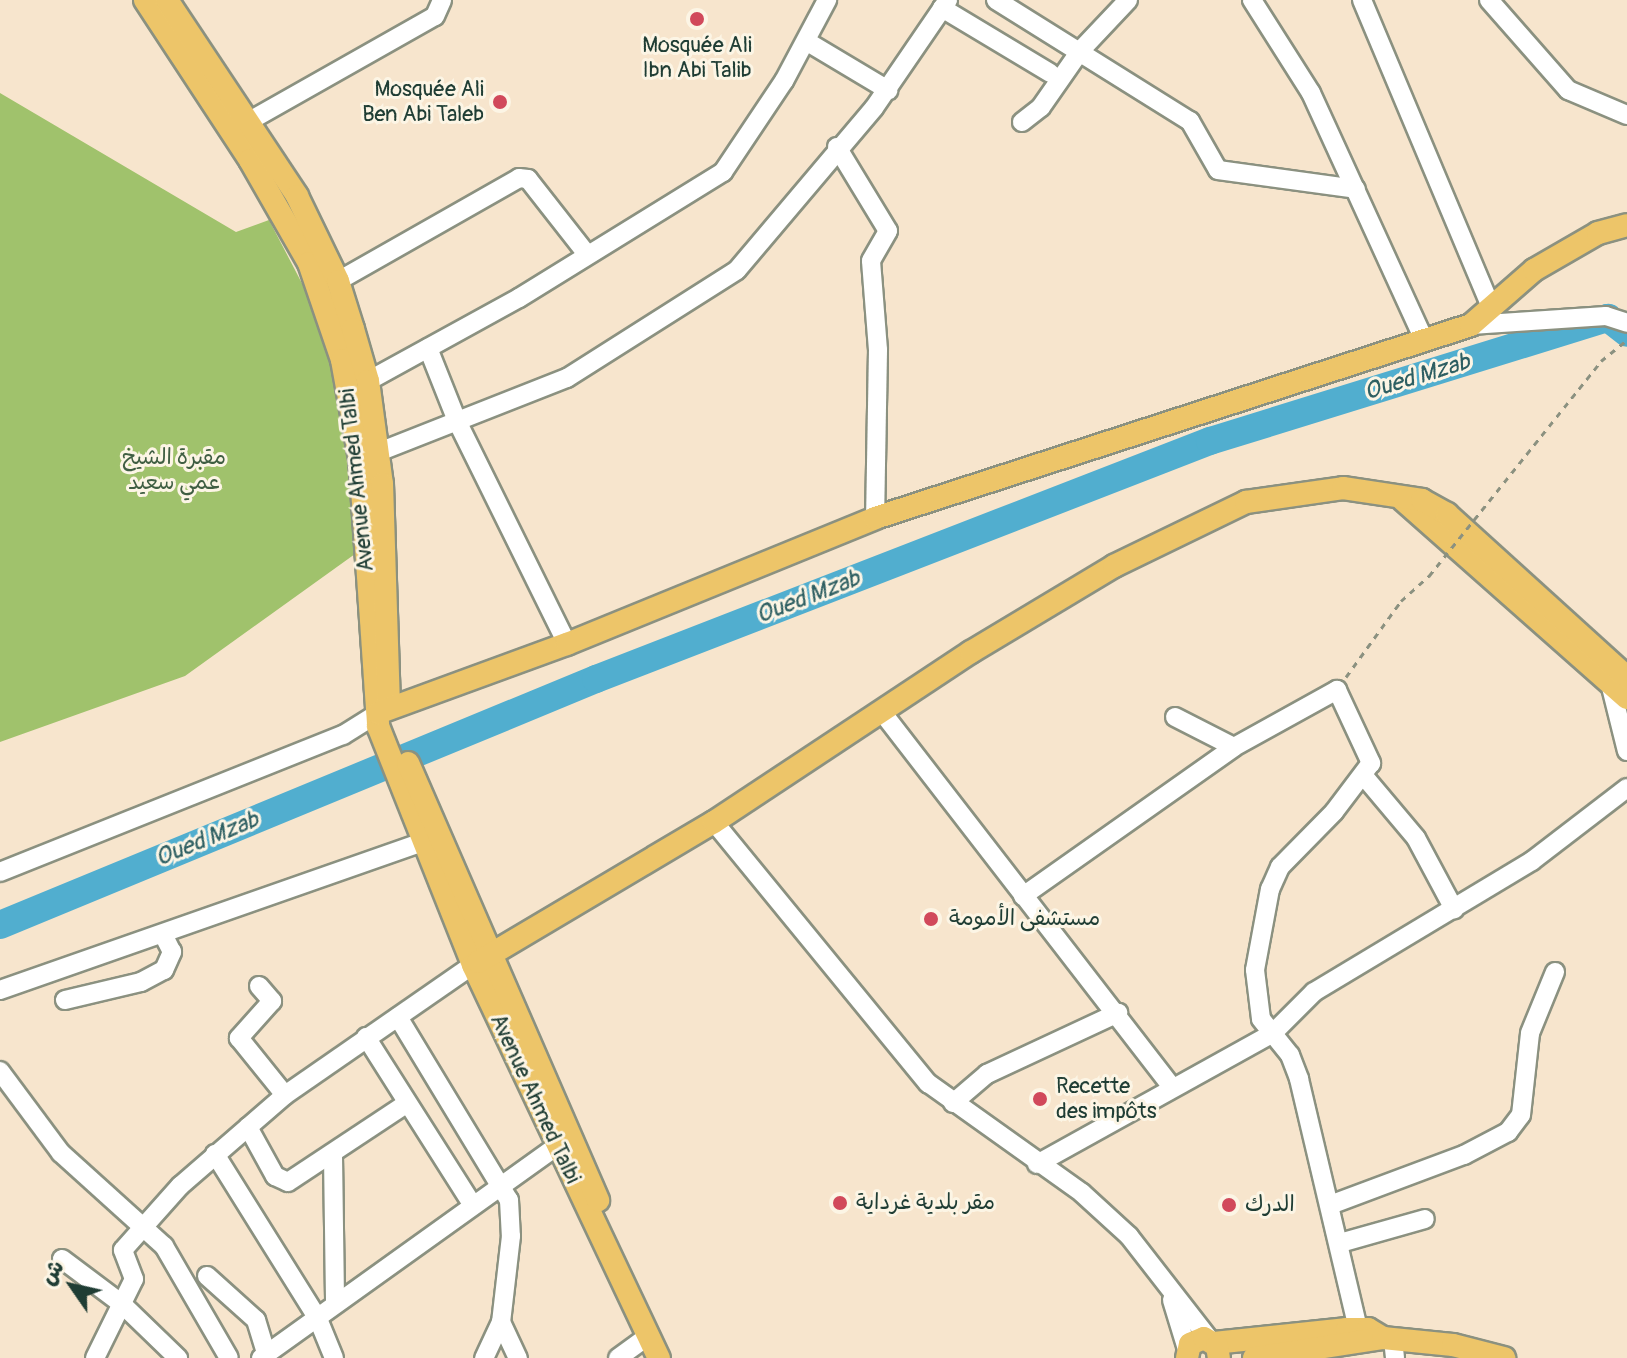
<!DOCTYPE html>
<meta charset="utf-8">
<style>
body{margin:0}
#map{position:relative;width:1627px;height:1358px;overflow:hidden;background:#f7e5cd;font-family:Pangolin,"Playpen Sans Arabic",sans-serif}
div>[style]{position:absolute}
[style*='--x']{left:calc(var(--x)*1px);top:calc(var(--y)*1px);width:calc(var(--w)*1px);rotate:calc(var(--a)*1deg)}
.green>*{inset:0;background:#a0c26c}
.river>*{height:28px;margin:-14px;padding:0 14px;transform-origin:14px;border-radius:14px;background:#51aecf}
.path>*{height:3px;margin-top:-1.5px;transform-origin:0;background:repeating-linear-gradient(90deg,#8b9180 0 6px,transparent 0 12px)}
.roads{filter:drop-shadow(2px 0 #8b9180) drop-shadow(-2px 0 #8b9180) drop-shadow(0 2px #8b9180) drop-shadow(0 -2px #8b9180)}
.minor>*{height:18px;margin:-9px;padding:0 9px;transform-origin:9px;border-radius:9px;background:#fff}
.major>*{height:22px;margin:-11px;padding:0 11px;transform-origin:11px;border-radius:11px;background:#edc569}
.path-bridge>*{height:3px;margin-top:-1.5px;transform-origin:0;background:repeating-linear-gradient(90deg,#8b9180 0 6px,transparent 0 12px)}
.dots>*{width:22px;height:22px;translate:-50% -50%;box-sizing:border-box;border:4px solid #fcf5e5;border-radius:50%}
span{translate:-50% -50%;white-space:nowrap;text-align:center;line-height:1.15;-webkit-text-stroke:6px #fcf5e5;paint-order:stroke}
.poi-label{font-size:22px;color:#1f3d34}
.right{translate:-100% -50%;text-align:right}
.left{translate:0 -50%;text-align:left}
.park-label{font-size:22px;color:#3f5e42}
.street-label{font-size:22px;color:#1f3d34}
.water-label{font-size:24px;color:#2e5f62;font-style:italic}
.north{position:absolute;left:32px;top:1246px;width:80px;height:80px;-webkit-text-stroke:6px #fcf5e5;paint-order:stroke;rotate:304deg;font-size:22px;font-weight:700;line-height:32px;text-align:center;color:#1f3d34}
.north::after{content:'';display:block;margin:auto;width:28px;height:36px;background:#1f3d34;clip-path:polygon(50% 0,100% 100%,50% 72%,0 100%)}
</style>
<div id="map">
<div class="green">
<div style="clip-path:polygon(0 93px,236px 232px,269px 220px,307px 293px,339px 373px,355px 554px,185px 676px,0 742px)"></div>
</div>
<div class="river">
<div style="--x:0;--y:925;--w:645;--a:-22.43"></div>
<div style="--x:596;--y:679;--w:659;--a:-21.19"></div>
<div style="--x:1210;--y:441;--w:417;--a:-17.2"></div>
<div style="--x:1608;--y:318;--w:24;--a:38"></div>
</div>
<div class="path">
<div style="--x:1346;--y:677;--w:94;--a:-54.1"></div>
<div style="--x:1401;--y:601;--w:38;--a:-42"></div>
</div>
<div class="roads">
<div class="minor">
<div style="--x:996;--y:0;--w:229;--a:32"></div>
<div style="--x:1190;--y:121;--w:56;--a:60.3"></div>
<div style="--x:1218;--y:170;--w:139;--a:7.8"></div>
<div style="--x:1252;--y:0;--w:110;--a:57.6"></div>
<div style="--x:1311;--y:93;--w:272;--a:65.4"></div>
<div style="--x:1362;--y:0;--w:330;--a:67.2"></div>
<div style="--x:1489;--y:0;--w:120;--a:48.7"></div>
<div style="--x:1568;--y:90;--w:64;--a:23"></div>
<div style="--x:942;--y:8;--w:126;--a:31"></div>
<div style="--x:806;--y:41;--w:96;--a:30.9"></div>
<div style="--x:1022;--y:122;--w:24;--a:-38"></div>
<div style="--x:1041;--y:107;--w:68;--a:-55.1"></div>
<div style="--x:1080;--y:51;--w:70;--a:-46.7"></div>
<div style="--x:237;--y:128;--w:227;--a:-29.5"></div>
<div style="--x:435;--y:16;--w:17;--a:-66"></div>
<div style="--x:837;--y:147;--w:98;--a:58.7"></div>
<div style="--x:888;--y:231;--w:34;--a:120"></div>
<div style="--x:871;--y:261;--w:89;--a:85.5"></div>
<div style="--x:878;--y:350;--w:168;--a:91"></div>
<div style="--x:338;--y:281;--w:208;--a:-29.6"></div>
<div style="--x:519;--y:178;--w:9;--a:6"></div>
<div style="--x:528;--y:179;--w:94;--a:51.9"></div>
<div style="--x:1471;--y:325;--w:135;--a:-3.8"></div>
<div style="--x:1606;--y:316;--w:22;--a:18"></div>
<div style="--x:428;--y:348;--w:79;--a:68.3"></div>
<div style="--x:457;--y:421;--w:249;--a:63.7"></div>
<div style="--x:368;--y:381;--w:172;--a:-28.8"></div>
<div style="--x:519;--y:298;--w:240;--a:-31.7"></div>
<div style="--x:723;--y:172;--w:110;--a:-56.2"></div>
<div style="--x:784;--y:81;--w:92;--a:-62"></div>
<div style="--x:366;--y:457;--w:216;--a:-21.5"></div>
<div style="--x:567;--y:378;--w:201;--a:-32.4"></div>
<div style="--x:737;--y:270;--w:212;--a:-49.8"></div>
<div style="--x:874;--y:108;--w:131;--a:-55.6"></div>
<div style="--x:1611;--y:687;--w:66;--a:76"></div>
<div style="--x:882;--y:712;--w:475;--a:52.3"></div>
<div style="--x:1175;--y:717;--w:66;--a:27"></div>
<div style="--x:1363;--y:775;--w:82;--a:49.9"></div>
<div style="--x:1416;--y:838;--w:81;--a:61.8"></div>
<div style="--x:714;--y:822;--w:338;--a:50.7"></div>
<div style="--x:928;--y:1083;--w:189;--a:35.5"></div>
<div style="--x:1082;--y:1193;--w:64;--a:42.5"></div>
<div style="--x:1129;--y:1236;--w:132;--a:52.1"></div>
<div style="--x:0;--y:872;--w:369;--a:-21.8"></div>
<div style="--x:343;--y:735;--w:39;--a:-32"></div>
<div style="--x:1023;--y:896;--w:258;--a:-35.2"></div>
<div style="--x:1234;--y:747;--w:118;--a:-29"></div>
<div style="--x:1337;--y:690;--w:81;--a:65"></div>
<div style="--x:1371;--y:763;--w:61;--a:127.1"></div>
<div style="--x:1334;--y:812;--w:77;--a:134.5"></div>
<div style="--x:1280;--y:867;--w:24;--a:114"></div>
<div style="--x:1270;--y:889;--w:82;--a:100.5"></div>
<div style="--x:1255;--y:970;--w:49;--a:83"></div>
<div style="--x:1261;--y:1019;--w:46;--a:51.1"></div>
<div style="--x:1290;--y:1055;--w:26;--a:69"></div>
<div style="--x:1299;--y:1079;--w:257;--a:76.7"></div>
<div style="--x:259;--y:986;--w:20;--a:49"></div>
<div style="--x:272;--y:1001;--w:50;--a:131.7"></div>
<div style="--x:239;--y:1038;--w:73;--a:51.1"></div>
<div style="--x:0;--y:990;--w:448;--a:-19.3"></div>
<div style="--x:65;--y:1000;--w:78;--a:-13.3"></div>
<div style="--x:141;--y:982;--w:26;--a:-28"></div>
<div style="--x:164;--y:970;--w:20;--a:-66"></div>
<div style="--x:172;--y:952;--w:20;--a:-117"></div>
<div style="--x:398;--y:1017;--w:214;--a:58.8"></div>
<div style="--x:509;--y:1200;--w:36;--a:87"></div>
<div style="--x:511;--y:1236;--w:87;--a:96.6"></div>
<div style="--x:501;--y:1322;--w:40;--a:115"></div>
<div style="--x:366;--y:1037;--w:198;--a:57.6"></div>
<div style="--x:0;--y:1071;--w:102;--a:53.4"></div>
<div style="--x:61;--y:1153;--w:139;--a:42.1"></div>
<div style="--x:164;--y:1246;--w:129;--a:59.9"></div>
<div style="--x:953;--y:1103;--w:45;--a:-40.5"></div>
<div style="--x:987;--y:1074;--w:145;--a:-25"></div>
<div style="--x:248;--y:1127;--w:56;--a:61.1"></div>
<div style="--x:275;--y:1176;--w:14;--a:25"></div>
<div style="--x:288;--y:1182;--w:141;--a:-33.5"></div>
<div style="--x:215;--y:1154;--w:195;--a:58"></div>
<div style="--x:318;--y:1319;--w:42;--a:67.7"></div>
<div style="--x:333;--y:1156;--w:146;--a:89.2"></div>
<div style="--x:1037;--y:1164;--w:270;--a:-29"></div>
<div style="--x:1273;--y:1033;--w:58;--a:-45"></div>
<div style="--x:1314;--y:992;--w:254;--a:-31"></div>
<div style="--x:1532;--y:861;--w:120;--a:-37.5"></div>
<div style="--x:1330;--y:1205;--w:143;--a:-20.5"></div>
<div style="--x:1464;--y:1155;--w:50;--a:-27.6"></div>
<div style="--x:1508;--y:1132;--w:21;--a:-53"></div>
<div style="--x:1521;--y:1115;--w:82;--a:-83.7"></div>
<div style="--x:1530;--y:1033;--w:66;--a:-67.7"></div>
<div style="--x:1340;--y:1243;--w:88;--a:-15.8"></div>
<div style="--x:62;--y:1259;--w:75;--a:36.9"></div>
<div style="--x:122;--y:1304;--w:78;--a:44"></div>
<div style="--x:207;--y:1276;--w:66;--a:41.9"></div>
<div style="--x:256;--y:1320;--w:34;--a:73"></div>
<div style="--x:1172;--y:1300;--w:51;--a:73"></div>
<div style="--x:501;--y:1322;--w:40;--a:65"></div>
<div style="--x:1393;--y:1339;--w:19;--a:84"></div>
<div style="--x:95;--y:1358;--w:88;--a:-63.7"></div>
<div style="--x:134;--y:1279;--w:31;--a:-111"></div>
<div style="--x:123;--y:1250;--w:86;--a:-48.3"></div>
<div style="--x:180;--y:1186;--w:139;--a:-40.9"></div>
<div style="--x:285;--y:1095;--w:229;--a:-34.7"></div>
<div style="--x:261;--y:1358;--w:363;--a:-35.6"></div>
<div style="--x:618;--y:1358;--w:36;--a:-36"></div>
</div>
<div class="major">
<div style="--x:145;--y:0;--w:191;--a:56.7"></div>
<div style="--x:250;--y:160;--w:119;--a:60.2"></div>
<div style="--x:309;--y:263;--w:102;--a:71.2"></div>
<div style="--x:342;--y:360;--w:101;--a:79.7"></div>
<div style="--x:360;--y:459;--w:268;--a:86.1"></div>
<div style="--x:378;--y:726;--w:257;--a:68.3"></div>
<div style="--x:473;--y:965;--w:435;--a:64.7"></div>
<div style="--x:167;--y:0;--w:235;--a:56.4"></div>
<div style="--x:297;--y:196;--w:94;--a:64.2"></div>
<div style="--x:338;--y:281;--w:50;--a:72.6"></div>
<div style="--x:353;--y:329;--w:54;--a:73.9"></div>
<div style="--x:368;--y:381;--w:104;--a:82.3"></div>
<div style="--x:382;--y:484;--w:220;--a:88.2"></div>
<div style="--x:1403;--y:500;--w:299;--a:41.5"></div>
<div style="--x:378;--y:713;--w:201;--a:-20.1"></div>
<div style="--x:567;--y:644;--w:333;--a:-22.2"></div>
<div style="--x:875;--y:518;--w:626;--a:-17.94"></div>
<div style="--x:1471;--y:325;--w:84;--a:-41.1"></div>
<div style="--x:1534;--y:270;--w:74;--a:-30"></div>
<div style="--x:1598;--y:233;--w:30;--a:-15"></div>
<div style="--x:408;--y:763;--w:477;--a:66.5"></div>
<div style="--x:478;--y:962;--w:274;--a:-30.7"></div>
<div style="--x:714;--y:822;--w:308;--a:-33.5"></div>
<div style="--x:971;--y:652;--w:167;--a:-31"></div>
<div style="--x:1114;--y:566;--w:147;--a:-25.9"></div>
<div style="--x:1246;--y:502;--w:98;--a:-8.2"></div>
<div style="--x:1343;--y:488;--w:80;--a:8.6"></div>
<div style="--x:1422;--y:500;--w:29;--a:29"></div>
<div style="--x:1447;--y:514;--w:243;--a:42.2"></div>
<div style="--x:1214;--y:1343;--w:134;--a:-6"></div>
<div style="--x:1347;--y:1329;--w:21;--a:0"></div>
<div style="--x:1368;--y:1329;--w:17;--a:31"></div>
<div style="--x:1187;--y:1358;--w:14;--a:-78"></div>
<div style="--x:1190;--y:1344;--w:15;--a:-23"></div>
<div style="--x:1204;--y:1338;--w:15;--a:32"></div>
<div style="--x:1217;--y:1346;--w:12;--a:81"></div>
<div style="--x:1254;--y:1358;--w:131;--a:-8.8"></div>
<div style="--x:1383;--y:1338;--w:70;--a:5.7"></div>
<div style="--x:1453;--y:1345;--w:53;--a:14.3"></div>
</div>
</div>
<div class="path-bridge">
<div style="--x:1429;--y:576;--w:275;--a:-51.3"></div>
<div style="--x:1601;--y:361;--w:33;--a:-39"></div>
</div>
<div class="dots">
<div style="left:697px;top:19px;background:#d1495b"></div>
<div style="left:500px;top:102px;background:#d1495b"></div>
<div style="left:931px;top:919px;background:#d1495b"></div>
<div style="left:1040px;top:1099px;background:#d1495b"></div>
<div style="left:840px;top:1203px;background:#d1495b"></div>
<div style="left:1229px;top:1205px;background:#d1495b"></div>
</div>
<div class="poi-label">
<span style="left:697px;top:58px">Mosquée Ali<br>Ibn Abi Talib</span>
<span class="right" style="left:484px;top:102px">Mosquée Ali<br>Ben Abi Taleb</span>
<span class="left" style="left:949px;top:919px">مستشفى الأمومة</span>
<span class="left" style="left:1056px;top:1099px">Recette<br>des impôts</span>
<span class="left" style="left:856px;top:1203px">مقر بلدية غرداية</span>
<span class="left" style="left:1245px;top:1205px">الدرك</span>
</div>
<div class="park-label">
<span style="left:174px;top:470px">مقبرة الشيخ<br>عمي سعيد</span>
</div>
<div class="street-label">
<span style="left:357px;top:480px;rotate:-96deg">Avenue Ahmed Talbi</span>
<span style="left:535px;top:1099px;rotate:65deg">Avenue Ahmed Talbi</span>
</div>
<div class="water-label">
<span style="left:1417px;top:377px;rotate:-17deg">Oued Mzab</span>
<span style="left:808px;top:597px;rotate:-21deg">Oued Mzab</span>
<span style="left:207px;top:839px;rotate:-22deg">Oued Mzab</span>
</div>
<div class="north">ش</div>
</div>
